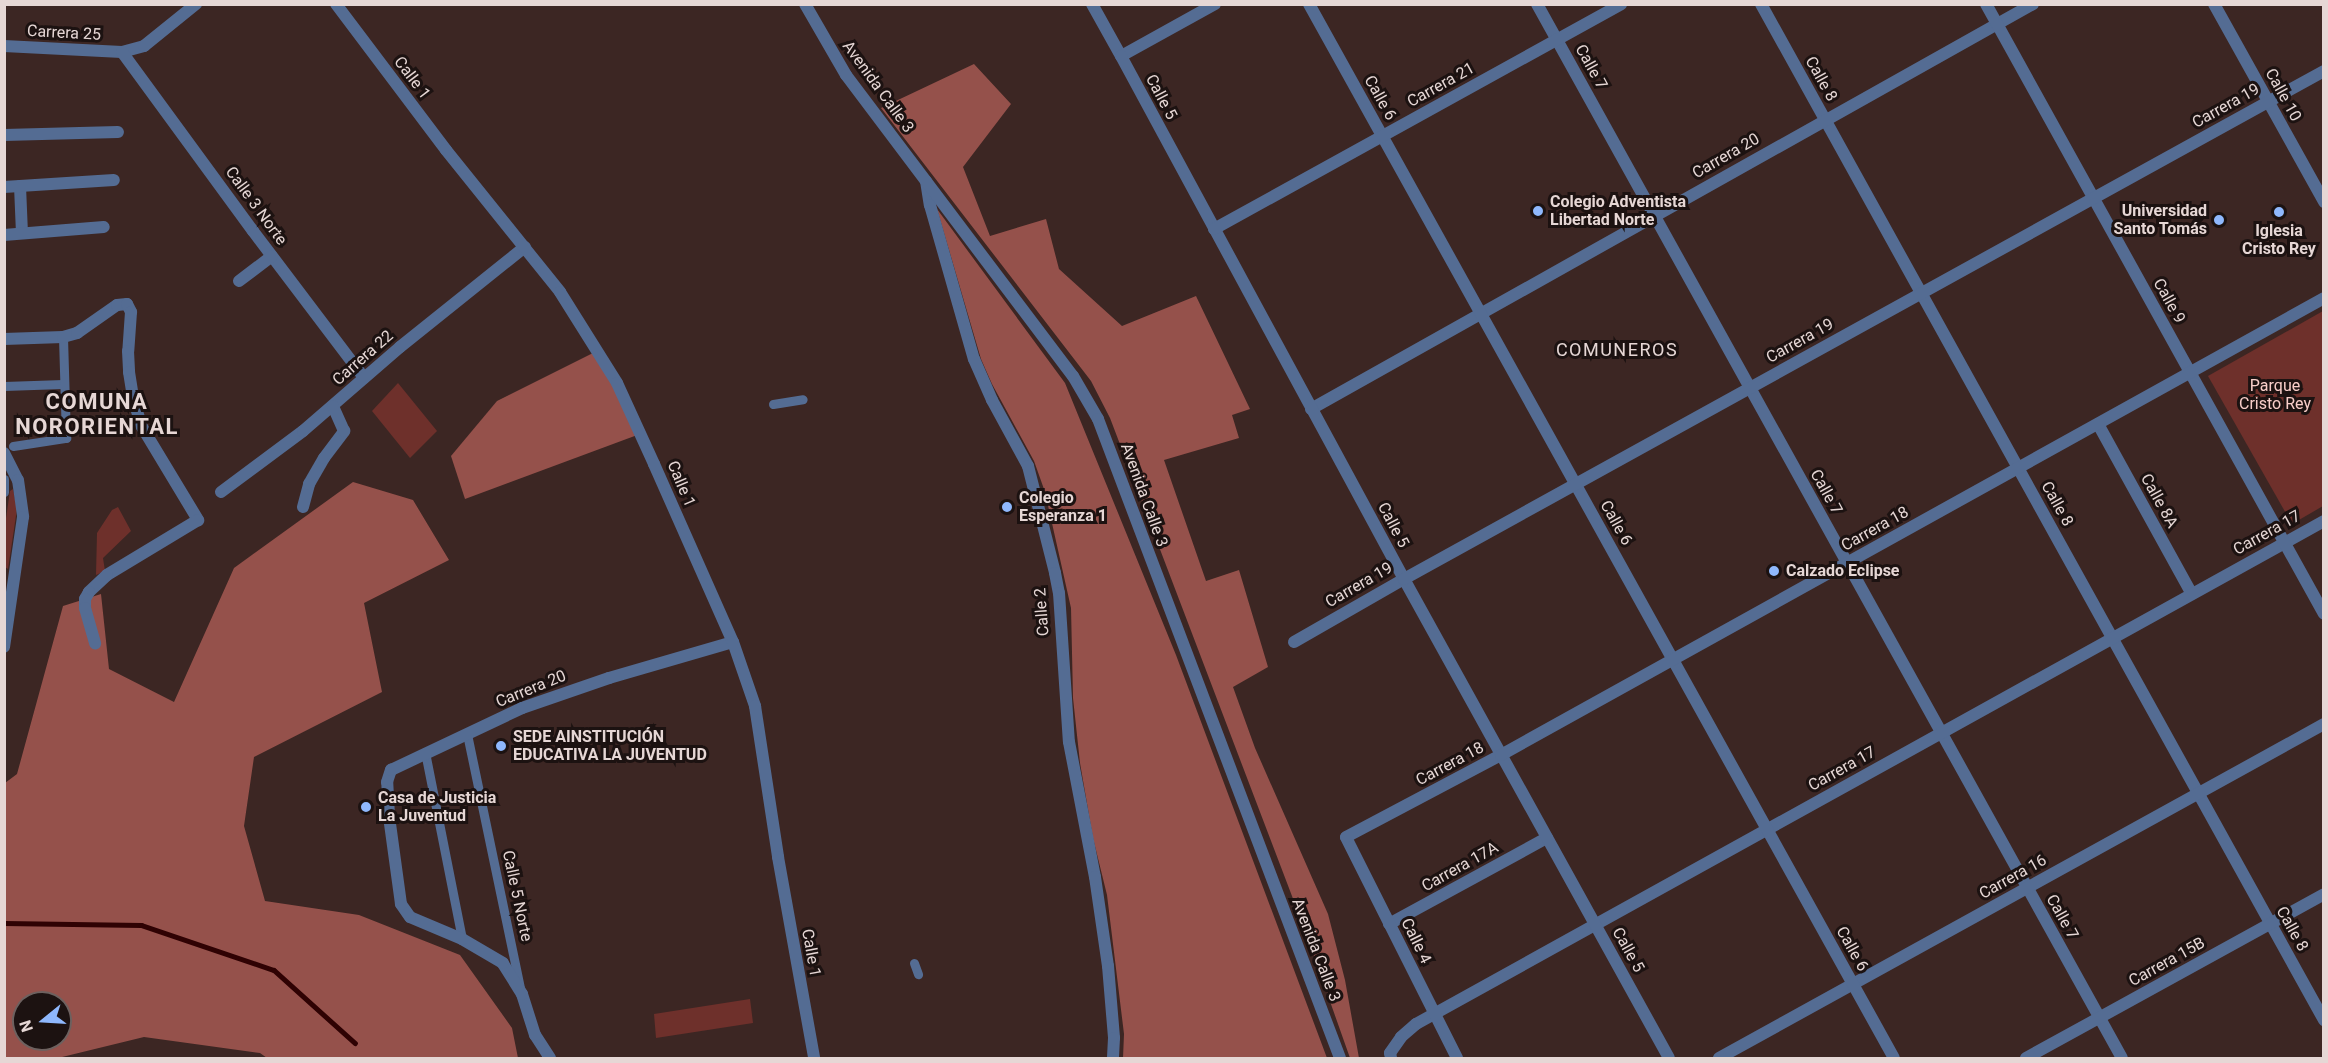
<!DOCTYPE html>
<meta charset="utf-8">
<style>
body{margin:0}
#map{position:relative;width:2328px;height:1063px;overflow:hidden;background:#3c2623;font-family:Roboto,sans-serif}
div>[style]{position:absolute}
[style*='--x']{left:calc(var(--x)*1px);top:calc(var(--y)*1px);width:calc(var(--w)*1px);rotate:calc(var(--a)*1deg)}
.green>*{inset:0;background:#6e302b}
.forest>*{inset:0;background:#95514b}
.stream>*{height:4.5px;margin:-2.25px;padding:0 2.25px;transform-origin:2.25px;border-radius:2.25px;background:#2f0203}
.pedestrian>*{height:9px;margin:-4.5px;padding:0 4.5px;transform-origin:4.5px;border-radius:4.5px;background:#546c93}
.minor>*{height:12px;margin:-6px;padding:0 6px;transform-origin:6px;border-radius:6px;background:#546c93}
.tertiary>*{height:12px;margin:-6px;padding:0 6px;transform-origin:6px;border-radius:6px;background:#546c93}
.dots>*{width:16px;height:16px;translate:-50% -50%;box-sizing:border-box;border:3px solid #1c1211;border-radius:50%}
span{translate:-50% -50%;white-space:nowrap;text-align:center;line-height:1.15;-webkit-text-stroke:6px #1c1211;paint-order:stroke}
.street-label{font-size:16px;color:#e6d7d5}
.poi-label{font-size:16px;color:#e6d7d5;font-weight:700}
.left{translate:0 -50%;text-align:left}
.right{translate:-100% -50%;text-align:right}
.park-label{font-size:16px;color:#f9cec9}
.neighbourhood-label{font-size:18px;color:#e6d7d5;letter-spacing:1.5px}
.district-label{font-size:22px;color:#e6d7d5;font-weight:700;letter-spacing:1.5px}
.frame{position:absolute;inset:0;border:6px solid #e6d7d5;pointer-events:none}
.north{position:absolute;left:12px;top:991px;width:60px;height:60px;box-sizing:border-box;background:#1c1211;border:2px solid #6d615f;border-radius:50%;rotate:252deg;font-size:16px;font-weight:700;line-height:24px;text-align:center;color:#e6d7d5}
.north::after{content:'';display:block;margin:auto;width:21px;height:27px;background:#8fb8fd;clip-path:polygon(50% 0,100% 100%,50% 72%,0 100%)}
</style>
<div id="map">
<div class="green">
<div style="clip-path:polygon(2323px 311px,2323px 506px,2292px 524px,2208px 376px)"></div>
<div style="clip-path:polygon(398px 383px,437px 431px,410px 458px,372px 411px)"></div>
<div style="clip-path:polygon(13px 489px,17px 509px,8px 569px,5px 567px,5px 525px,10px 491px)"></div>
<div style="clip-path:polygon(118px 507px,131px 531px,103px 558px,105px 571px,96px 575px,97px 533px,112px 510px)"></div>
<div style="clip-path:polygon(750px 999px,753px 1023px,656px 1038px,654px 1014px)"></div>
</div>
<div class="forest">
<div style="clip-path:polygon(974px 64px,1011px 104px,963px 167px,990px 236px,1046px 219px,1059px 269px,1122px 326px,1196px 296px,1250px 409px,1232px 415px,1239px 438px,1164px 460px,1206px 581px,1239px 570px,1268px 667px,1233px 687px,1255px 748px,1328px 914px,1345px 980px,1359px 1058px,1350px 1058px,1303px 925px,1110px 418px,1091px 381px,881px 108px)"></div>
<div style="clip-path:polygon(937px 209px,1065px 383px,1176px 655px,1327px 1058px,1123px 1058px,1124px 1034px,1107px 895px,1093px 838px,1080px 763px,1073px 698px,1071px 608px,1045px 492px,1034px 461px,992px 384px,981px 359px)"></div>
<div style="clip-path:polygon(597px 351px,640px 434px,465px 499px,451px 456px,497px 401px)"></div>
<div style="clip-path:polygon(evenodd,353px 482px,413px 500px,449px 560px,364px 603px,382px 692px,254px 757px,244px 826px,265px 901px,359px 915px,460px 955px,512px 1028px,518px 1058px,267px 1058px,260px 1053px,144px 1037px,58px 1058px,5px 1058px,5px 783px,17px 774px,63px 606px,101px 594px,109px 669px,174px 702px,234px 568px,353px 482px,24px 1003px,60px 1003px,60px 1039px,24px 1039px,24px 1003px)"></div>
</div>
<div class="stream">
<div style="--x:4;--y:923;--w:137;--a:0.8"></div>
<div style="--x:141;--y:925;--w:140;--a:18.7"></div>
<div style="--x:274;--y:970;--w:109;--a:42"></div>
</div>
<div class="pedestrian">
<div style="--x:4;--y:386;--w:59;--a:-1.9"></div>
<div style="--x:773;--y:404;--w:30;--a:-9"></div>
<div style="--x:13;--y:446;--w:54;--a:-8.6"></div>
<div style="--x:66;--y:438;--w:101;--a:-91.7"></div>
<div style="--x:4;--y:479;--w:13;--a:90"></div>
<div style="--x:467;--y:734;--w:258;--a:78.2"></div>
<div style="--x:425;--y:752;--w:191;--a:78.8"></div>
<div style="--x:914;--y:963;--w:12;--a:70"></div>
</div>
<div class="minor">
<div style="--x:1092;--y:4;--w:60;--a:60.9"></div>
<div style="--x:1537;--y:4;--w:1205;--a:60.97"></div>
<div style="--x:1761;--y:4;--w:1162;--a:61.01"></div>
<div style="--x:2214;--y:4;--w:227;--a:60.9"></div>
<div style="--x:4;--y:46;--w:118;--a:2.9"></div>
<div style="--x:122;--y:52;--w:23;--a:-15"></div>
<div style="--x:144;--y:46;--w:67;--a:-38.9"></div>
<div style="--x:122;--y:52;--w:222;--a:53.8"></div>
<div style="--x:253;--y:231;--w:184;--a:52.9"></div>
<div style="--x:4;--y:135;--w:114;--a:-1.5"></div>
<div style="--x:926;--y:181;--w:24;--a:81"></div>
<div style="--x:930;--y:205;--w:160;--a:74.1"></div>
<div style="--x:974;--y:359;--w:45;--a:66.3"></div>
<div style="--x:992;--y:400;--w:75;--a:61.4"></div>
<div style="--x:1028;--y:466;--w:110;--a:75.8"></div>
<div style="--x:1055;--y:573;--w:20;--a:79"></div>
<div style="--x:1059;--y:593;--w:149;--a:86.2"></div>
<div style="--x:1069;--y:742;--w:137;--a:79.1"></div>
<div style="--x:1095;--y:877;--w:90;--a:81.7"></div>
<div style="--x:1108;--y:966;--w:72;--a:85.2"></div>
<div style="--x:1114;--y:1038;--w:20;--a:93"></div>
<div style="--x:20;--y:186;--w:47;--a:87.6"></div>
<div style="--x:4;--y:187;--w:110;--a:-3.6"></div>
<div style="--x:4;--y:235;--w:100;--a:-4.6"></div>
<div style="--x:239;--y:281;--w:41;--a:-37.1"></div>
<div style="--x:4;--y:339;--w:59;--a:-1.9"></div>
<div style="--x:63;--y:337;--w:15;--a:-16"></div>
<div style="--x:77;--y:333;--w:49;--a:-35"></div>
<div style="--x:117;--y:305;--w:10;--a:-6"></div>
<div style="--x:127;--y:304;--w:9;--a:63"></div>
<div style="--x:131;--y:312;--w:39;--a:94"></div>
<div style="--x:128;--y:351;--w:21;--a:87"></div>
<div style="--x:129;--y:372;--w:26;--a:81"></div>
<div style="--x:133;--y:398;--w:30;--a:73"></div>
<div style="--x:142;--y:427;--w:109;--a:58.9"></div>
<div style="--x:198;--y:520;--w:106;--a:148.9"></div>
<div style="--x:107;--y:575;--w:25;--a:137"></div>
<div style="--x:89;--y:592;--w:8;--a:120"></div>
<div style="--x:85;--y:599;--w:9;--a:90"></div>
<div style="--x:85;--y:608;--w:37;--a:74"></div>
<div style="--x:1311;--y:409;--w:828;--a:-29.29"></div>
<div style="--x:2098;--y:424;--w:194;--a:61.1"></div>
<div style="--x:221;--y:492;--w:102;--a:-36.6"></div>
<div style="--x:303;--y:431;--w:128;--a:-40.9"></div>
<div style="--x:400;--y:347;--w:160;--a:-38.7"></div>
<div style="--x:303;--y:507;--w:24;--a:-75"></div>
<div style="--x:309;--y:484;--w:30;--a:-60"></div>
<div style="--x:324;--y:458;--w:34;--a:-53"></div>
<div style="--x:344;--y:431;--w:27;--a:-114"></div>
<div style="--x:1294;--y:642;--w:127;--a:-29.8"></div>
<div style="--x:1389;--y:924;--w:180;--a:-28.6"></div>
<div style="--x:550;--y:1058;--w:27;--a:-123"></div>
<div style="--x:535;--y:1035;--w:43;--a:-107.6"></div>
<div style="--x:522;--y:994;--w:36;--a:-122"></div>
<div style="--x:503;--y:963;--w:48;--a:-149.7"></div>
<div style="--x:462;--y:939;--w:56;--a:-157.1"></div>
<div style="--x:410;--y:917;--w:16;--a:-125"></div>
<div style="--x:401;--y:904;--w:89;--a:-97.8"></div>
<div style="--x:389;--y:816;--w:34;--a:-93"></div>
<div style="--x:387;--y:782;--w:13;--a:-72"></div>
<div style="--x:391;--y:770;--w:145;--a:-25.3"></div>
<div style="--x:522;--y:708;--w:92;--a:-19"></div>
<div style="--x:609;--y:678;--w:129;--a:-16.2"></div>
<div style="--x:1391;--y:1058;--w:5;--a:-101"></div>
<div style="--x:1390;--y:1053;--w:19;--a:-55"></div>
<div style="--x:1401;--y:1037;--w:20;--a:-41"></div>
<div style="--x:1416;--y:1024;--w:1038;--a:-28.98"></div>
<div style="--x:1457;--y:1058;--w:247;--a:-116.7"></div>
<div style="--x:1346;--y:837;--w:175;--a:-27.9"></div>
<div style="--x:1719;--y:1058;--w:691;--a:-28.9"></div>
<div style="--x:2026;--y:1058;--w:340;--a:-28.8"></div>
</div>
<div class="tertiary">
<div style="--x:336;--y:4;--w:183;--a:53"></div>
<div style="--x:446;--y:150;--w:182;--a:51.2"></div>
<div style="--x:560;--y:292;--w:107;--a:57.9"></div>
<div style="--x:617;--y:383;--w:89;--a:65.4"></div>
<div style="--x:654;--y:464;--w:195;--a:66.1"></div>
<div style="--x:733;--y:642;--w:68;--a:71"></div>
<div style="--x:755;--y:706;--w:153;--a:81.3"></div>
<div style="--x:778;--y:857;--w:204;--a:79.8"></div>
<div style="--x:805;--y:4;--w:82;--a:60"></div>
<div style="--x:846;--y:75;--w:377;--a:53"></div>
<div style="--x:1073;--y:376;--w:50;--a:59.8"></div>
<div style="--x:1098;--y:419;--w:683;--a:69.26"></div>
<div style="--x:1215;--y:4;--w:107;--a:151"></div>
<div style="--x:1121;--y:56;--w:595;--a:61.58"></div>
<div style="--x:1404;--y:579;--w:547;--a:61.05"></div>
<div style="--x:1309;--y:4;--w:1205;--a:60.97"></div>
<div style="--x:1986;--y:4;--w:697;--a:61.01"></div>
<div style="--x:1214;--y:229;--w:465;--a:-28.9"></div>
<div style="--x:4;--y:453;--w:30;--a:63"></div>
<div style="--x:18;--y:480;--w:37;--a:82"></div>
<div style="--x:23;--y:517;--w:131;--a:98.3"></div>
<div style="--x:1404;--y:579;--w:1051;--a:-28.91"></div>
<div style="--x:1501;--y:755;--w:941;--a:-29.04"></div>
</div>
<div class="dots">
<div style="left:1538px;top:211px;background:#8fb8fd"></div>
<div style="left:2279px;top:212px;background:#8fb8fd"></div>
<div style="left:2219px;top:220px;background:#8fb8fd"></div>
<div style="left:1007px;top:507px;background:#8fb8fd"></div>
<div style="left:1774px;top:571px;background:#8fb8fd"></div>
<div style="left:501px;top:746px;background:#8fb8fd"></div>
<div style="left:366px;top:807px;background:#8fb8fd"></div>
</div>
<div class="street-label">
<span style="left:64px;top:33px;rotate:3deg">Carrera 25</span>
<span style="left:1591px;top:67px;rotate:61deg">Calle 7</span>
<span style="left:412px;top:78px;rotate:53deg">Calle 1</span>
<span style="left:1821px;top:79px;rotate:61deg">Calle 8</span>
<span style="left:1441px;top:85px;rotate:-29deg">Carrera 21</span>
<span style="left:878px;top:87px;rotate:54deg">Avenida Calle 3</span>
<span style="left:2283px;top:95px;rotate:61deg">Calle 10</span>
<span style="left:1161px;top:97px;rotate:62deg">Calle 5</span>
<span style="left:1380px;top:98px;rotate:61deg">Calle 6</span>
<span style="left:2226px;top:106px;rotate:-29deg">Carrera 19</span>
<span style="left:1726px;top:156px;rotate:-30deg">Carrera 20</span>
<span style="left:256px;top:206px;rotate:54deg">Calle 3 Norte</span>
<span style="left:2169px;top:301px;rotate:61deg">Calle 9</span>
<span style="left:1800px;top:341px;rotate:-29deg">Carrera 19</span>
<span style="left:363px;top:358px;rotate:-41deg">Carrera 22</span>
<span style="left:681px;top:484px;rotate:67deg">Calle 1</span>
<span style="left:1826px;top:492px;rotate:61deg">Calle 7</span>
<span style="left:1144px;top:495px;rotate:70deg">Avenida Calle 3</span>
<span style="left:2159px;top:501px;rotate:61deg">Calle 8A</span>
<span style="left:2057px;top:504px;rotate:61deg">Calle 8</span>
<span style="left:1616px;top:523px;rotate:61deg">Calle 6</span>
<span style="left:1393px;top:525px;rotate:62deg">Calle 5</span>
<span style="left:1875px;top:529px;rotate:-29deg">Carrera 18</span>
<span style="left:2267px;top:533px;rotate:-29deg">Carrera 17</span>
<span style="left:1359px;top:585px;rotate:-30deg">Carrera 19</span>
<span style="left:1042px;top:612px;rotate:-94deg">Calle 2</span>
<span style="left:531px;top:689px;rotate:-22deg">Carrera 20</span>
<span style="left:1450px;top:764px;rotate:-28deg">Carrera 18</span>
<span style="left:1842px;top:769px;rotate:-29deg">Carrera 17</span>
<span style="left:1460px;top:867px;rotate:-29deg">Carrera 17A</span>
<span style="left:2013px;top:877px;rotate:-29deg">Carrera 16</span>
<span style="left:517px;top:896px;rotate:78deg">Calle 5 Norte</span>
<span style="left:2062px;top:917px;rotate:61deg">Calle 7</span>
<span style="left:2292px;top:929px;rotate:61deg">Calle 8</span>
<span style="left:1416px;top:941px;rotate:64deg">Calle 4</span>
<span style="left:1852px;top:949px;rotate:61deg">Calle 6</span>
<span style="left:1316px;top:950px;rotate:69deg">Avenida Calle 3</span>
<span style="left:1628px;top:950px;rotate:61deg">Calle 5</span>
<span style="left:811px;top:953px;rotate:80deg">Calle 1</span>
<span style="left:2167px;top:962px;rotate:-29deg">Carrera 15B</span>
</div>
<div class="poi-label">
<span class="left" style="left:1550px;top:211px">Colegio Adventista<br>Libertad Norte</span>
<span class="right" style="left:2207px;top:220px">Universidad<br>Santo Tomás</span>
<span style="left:2279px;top:240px">Iglesia<br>Cristo Rey</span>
<span class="left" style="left:1019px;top:507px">Colegio<br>Esperanza 1</span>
<span class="left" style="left:1786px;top:571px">Calzado Eclipse</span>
<span class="left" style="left:513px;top:746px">SEDE AINSTITUCIÓN<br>EDUCATIVA LA JUVENTUD</span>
<span class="left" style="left:378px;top:807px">Casa de Justicia<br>La Juventud</span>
</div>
<div class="park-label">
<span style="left:2275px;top:395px">Parque<br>Cristo Rey</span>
</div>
<div class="neighbourhood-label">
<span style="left:1617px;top:350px">COMUNEROS</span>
</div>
<div class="district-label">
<span style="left:97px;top:414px">COMUNA<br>NORORIENTAL</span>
</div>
<div class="frame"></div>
<div class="north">N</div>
</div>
